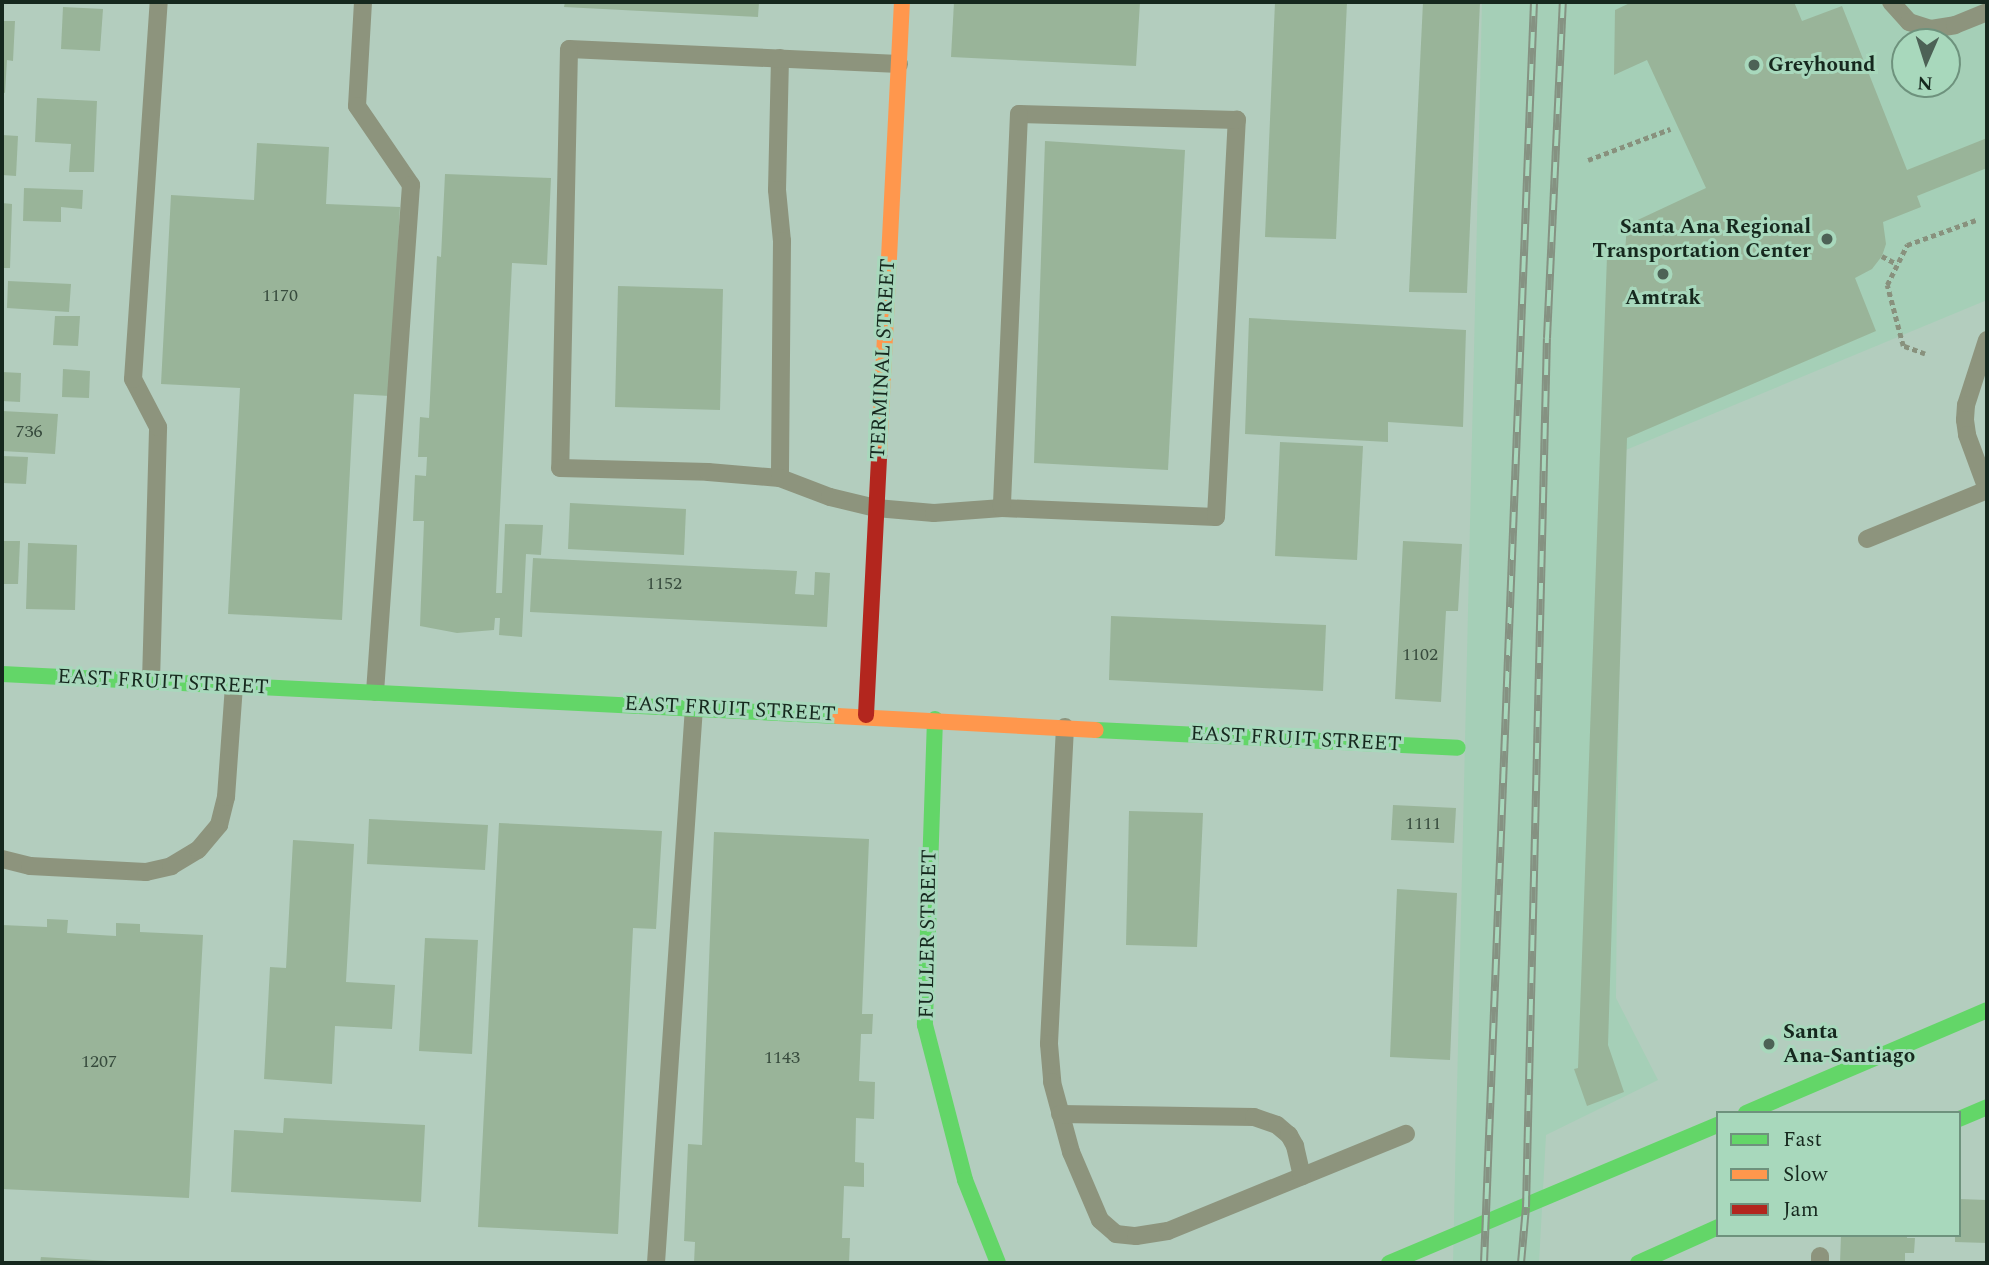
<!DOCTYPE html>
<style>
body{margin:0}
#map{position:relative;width:1989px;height:1265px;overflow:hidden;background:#b3cdbe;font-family:Spectral,serif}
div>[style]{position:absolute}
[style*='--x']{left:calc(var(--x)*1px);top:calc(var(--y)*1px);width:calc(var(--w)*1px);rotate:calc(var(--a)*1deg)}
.built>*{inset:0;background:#a5cfb7}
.building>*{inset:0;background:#99b499}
.path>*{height:4.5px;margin-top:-2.25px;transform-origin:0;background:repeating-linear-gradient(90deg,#88917d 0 5px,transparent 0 8.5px)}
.lane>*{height:18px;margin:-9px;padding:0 9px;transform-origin:9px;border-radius:9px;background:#8d947d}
.fast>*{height:16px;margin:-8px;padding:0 8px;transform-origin:8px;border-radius:8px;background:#63d668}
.slow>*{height:16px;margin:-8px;padding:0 8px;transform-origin:8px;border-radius:8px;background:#ff974d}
.jam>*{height:16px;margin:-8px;padding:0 8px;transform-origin:8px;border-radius:8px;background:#b3261e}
.rail>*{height:8px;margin-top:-4px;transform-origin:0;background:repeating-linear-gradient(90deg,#a8d8bc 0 16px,#859282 0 32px);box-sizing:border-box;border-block:2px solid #859282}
.dots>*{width:19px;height:19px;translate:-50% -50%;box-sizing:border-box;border:4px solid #a8d8bc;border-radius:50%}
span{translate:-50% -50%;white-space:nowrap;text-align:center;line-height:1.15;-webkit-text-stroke:6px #a8d8bc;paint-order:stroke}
.number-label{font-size:18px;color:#374b3d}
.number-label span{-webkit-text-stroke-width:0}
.poi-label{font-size:21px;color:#16281e;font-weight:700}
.left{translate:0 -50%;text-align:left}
.right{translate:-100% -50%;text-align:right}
.street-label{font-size:21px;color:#16281e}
.frame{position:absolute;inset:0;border:4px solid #16281e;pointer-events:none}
.legend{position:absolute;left:1716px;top:1111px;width:245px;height:126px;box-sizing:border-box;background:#a8d8bc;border:2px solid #6e927d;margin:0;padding:9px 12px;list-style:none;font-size:21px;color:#16281e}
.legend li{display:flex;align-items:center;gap:14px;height:35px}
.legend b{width:35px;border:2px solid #6e927d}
.north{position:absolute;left:1891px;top:28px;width:70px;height:70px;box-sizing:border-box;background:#a8d8bc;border:2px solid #6e927d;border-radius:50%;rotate:183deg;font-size:19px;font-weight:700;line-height:28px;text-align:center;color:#16281e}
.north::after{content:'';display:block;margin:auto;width:24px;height:32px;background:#4d6256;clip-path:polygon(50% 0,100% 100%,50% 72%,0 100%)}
</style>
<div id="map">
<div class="built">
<div style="clip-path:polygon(evenodd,1482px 2px,1987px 2px,1987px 300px,1621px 452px,1616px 998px,1658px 1080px,1546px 1135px,1539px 1263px,1453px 1263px,1482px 2px,1905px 42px,1947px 42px,1947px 84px,1905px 84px,1905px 42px)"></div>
</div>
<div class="building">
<div style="clip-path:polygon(565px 2px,759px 2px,758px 17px,564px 7px)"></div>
<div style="clip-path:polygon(954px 2px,1140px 2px,1136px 66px,951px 57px)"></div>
<div style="clip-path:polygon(1275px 2px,1347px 2px,1336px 239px,1265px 237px)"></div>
<div style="clip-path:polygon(1423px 2px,1480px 2px,1467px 293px,1409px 292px)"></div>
<div style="clip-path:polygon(1632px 2px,1794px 2px,1802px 21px,1842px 6px,1907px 170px,1987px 138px,1987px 168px,1917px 196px,1921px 207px,1883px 222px,1886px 244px,1882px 256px,1872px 269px,1855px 278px,1876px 331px,1627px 438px,1608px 1045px,1624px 1092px,1587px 1106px,1574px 1069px,1578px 1068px,1607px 256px,1625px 252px,1627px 225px,1706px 188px,1647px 60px,1614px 75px,1615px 10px)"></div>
<div style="clip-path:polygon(63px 7px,103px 9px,100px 51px,61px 49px)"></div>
<div style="clip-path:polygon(2px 21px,15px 21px,13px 61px,7px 60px,5px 93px,2px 92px)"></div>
<div style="clip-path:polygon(37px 98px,97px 101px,94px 172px,69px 172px,71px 144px,35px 142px)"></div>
<div style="clip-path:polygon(2px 135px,18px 136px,16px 176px,2px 175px)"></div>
<div style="clip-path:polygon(1045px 141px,1185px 150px,1168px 470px,1034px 463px)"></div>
<div style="clip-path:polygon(257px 143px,329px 147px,326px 204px,400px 207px,390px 396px,354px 394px,342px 620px,228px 614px,240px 388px,161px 384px,171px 195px,254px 200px)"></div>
<div style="clip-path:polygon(445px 174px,551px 178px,547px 265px,512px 263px,496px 593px,502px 593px,505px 524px,543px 525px,541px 555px,526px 554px,522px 637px,499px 635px,500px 618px,495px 618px,494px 630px,457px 633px,420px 626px,424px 521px,413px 521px,415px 475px,426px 476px,427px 457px,418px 457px,420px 417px,429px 418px,437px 256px,441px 257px)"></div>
<div style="clip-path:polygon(24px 188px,83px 190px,82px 209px,61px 207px,61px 222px,23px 221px)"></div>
<div style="clip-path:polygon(2px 203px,12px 204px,10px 268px,2px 268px)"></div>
<div style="clip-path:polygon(8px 281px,71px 284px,69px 312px,7px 308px)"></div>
<div style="clip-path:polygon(618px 286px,723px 289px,720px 410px,615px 407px)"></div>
<div style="clip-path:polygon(55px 316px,80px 316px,78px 346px,53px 345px)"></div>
<div style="clip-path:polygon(1249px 318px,1466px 330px,1463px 427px,1388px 422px,1388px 442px,1245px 434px)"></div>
<div style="clip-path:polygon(63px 369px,90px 371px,89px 398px,62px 397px)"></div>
<div style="clip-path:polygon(2px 372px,21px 373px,20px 402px,2px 401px)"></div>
<div style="clip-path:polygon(2px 411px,58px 414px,55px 454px,2px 451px)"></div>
<div style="clip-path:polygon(1280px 442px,1363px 446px,1357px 560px,1275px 556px)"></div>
<div style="clip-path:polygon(2px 456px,28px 457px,26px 484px,2px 483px)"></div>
<div style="clip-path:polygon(570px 503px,686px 509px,684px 555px,568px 549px)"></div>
<div style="clip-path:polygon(2px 541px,20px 541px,18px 584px,2px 584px)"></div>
<div style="clip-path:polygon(1403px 541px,1462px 544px,1458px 611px,1446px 611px,1441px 702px,1395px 699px)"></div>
<div style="clip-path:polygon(28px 543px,77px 545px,75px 610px,26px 609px)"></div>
<div style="clip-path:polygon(533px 558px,797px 571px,795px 594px,814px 595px,815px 572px,830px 573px,827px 627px,530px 612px)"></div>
<div style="clip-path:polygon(1111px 616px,1326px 625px,1323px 691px,1109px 680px)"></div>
<div style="clip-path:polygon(1393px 805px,1456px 808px,1454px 843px,1391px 840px)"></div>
<div style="clip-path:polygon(1129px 811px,1203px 813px,1197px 947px,1126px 945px)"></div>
<div style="clip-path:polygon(369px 819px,488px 825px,485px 870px,367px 864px)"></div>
<div style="clip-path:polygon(499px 823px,662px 831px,656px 929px,633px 928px,618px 1234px,478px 1227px)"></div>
<div style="clip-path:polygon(714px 832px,869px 839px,862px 1014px,873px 1014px,872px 1034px,861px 1034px,859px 1081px,875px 1082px,874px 1119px,856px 1118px,855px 1162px,864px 1163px,864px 1187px,844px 1186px,842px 1238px,850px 1238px,849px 1263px,694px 1263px,695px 1242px,684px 1241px,688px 1144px,702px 1145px)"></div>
<div style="clip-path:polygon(293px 840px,354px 844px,346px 982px,395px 985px,392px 1029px,335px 1026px,332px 1084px,264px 1079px,270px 967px,286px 968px)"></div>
<div style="clip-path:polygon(1397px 889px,1457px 893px,1450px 1060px,1390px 1057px)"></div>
<div style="clip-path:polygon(47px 919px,68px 920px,67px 933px,116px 936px,116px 923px,140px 924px,140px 932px,203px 935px,189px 1198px,2px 1189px,2px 925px,47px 927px)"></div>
<div style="clip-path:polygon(425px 938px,478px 940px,472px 1054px,419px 1051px)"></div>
<div style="clip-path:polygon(284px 1118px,425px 1125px,421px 1202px,231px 1192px,234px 1130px,283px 1133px)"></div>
<div style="clip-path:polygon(1959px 1199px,1987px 1200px,1987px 1243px,1955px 1242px,1955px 1235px,1959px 1235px)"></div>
<div style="clip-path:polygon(1841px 1235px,1907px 1235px,1907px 1238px,1915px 1238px,1914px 1253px,1905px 1253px,1905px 1263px,1840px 1263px)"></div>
<div style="clip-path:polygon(41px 1257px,110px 1261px,110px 1263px,40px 1263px)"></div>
</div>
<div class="path">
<div style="--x:1588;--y:160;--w:88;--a:-20.7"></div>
<div style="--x:1882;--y:256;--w:17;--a:28"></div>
<div style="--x:1925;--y:354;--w:23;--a:-160"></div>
<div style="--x:1903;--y:346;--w:63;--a:-104.7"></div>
<div style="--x:1887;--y:285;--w:45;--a:-63.4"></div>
<div style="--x:1907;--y:245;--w:73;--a:-19.9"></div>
</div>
<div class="lane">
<div style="--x:363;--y:2;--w:104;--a:93.3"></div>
<div style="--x:357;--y:106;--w:96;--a:55.6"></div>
<div style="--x:411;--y:185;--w:508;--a:94.06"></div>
<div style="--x:1891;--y:2;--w:27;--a:48"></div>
<div style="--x:1909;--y:22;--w:23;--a:18"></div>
<div style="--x:1931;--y:29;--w:24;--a:-9"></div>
<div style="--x:1955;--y:25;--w:35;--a:-22"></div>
<div style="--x:780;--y:58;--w:132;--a:91.3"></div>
<div style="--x:777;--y:190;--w:51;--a:84.4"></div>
<div style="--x:782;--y:241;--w:237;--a:90.5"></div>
<div style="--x:899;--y:64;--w:330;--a:-177.4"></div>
<div style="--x:569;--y:49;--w:419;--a:91.2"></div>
<div style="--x:560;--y:468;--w:148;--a:1.5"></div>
<div style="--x:708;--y:472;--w:72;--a:4.8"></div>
<div style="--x:780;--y:478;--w:53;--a:20.8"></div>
<div style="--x:830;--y:497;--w:47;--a:13.4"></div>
<div style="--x:876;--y:508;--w:58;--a:4.9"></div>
<div style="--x:934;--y:513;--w:68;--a:-4.2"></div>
<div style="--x:1002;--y:508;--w:214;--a:2.4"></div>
<div style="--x:1216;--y:517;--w:398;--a:-87"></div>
<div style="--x:1237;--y:120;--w:218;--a:-178.4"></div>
<div style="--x:1019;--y:114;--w:394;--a:92.5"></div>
<div style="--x:1987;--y:340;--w:68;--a:107.9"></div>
<div style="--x:1966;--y:405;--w:15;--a:94"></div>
<div style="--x:1965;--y:420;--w:15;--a:82"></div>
<div style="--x:1967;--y:435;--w:58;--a:69.7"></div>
<div style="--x:1867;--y:539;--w:130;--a:-22.2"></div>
<div style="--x:151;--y:681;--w:254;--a:-88.4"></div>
<div style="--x:158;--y:427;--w:54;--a:-117.5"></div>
<div style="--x:133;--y:379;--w:378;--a:-86.1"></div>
<div style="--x:1065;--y:727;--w:317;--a:92.9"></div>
<div style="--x:1049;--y:1044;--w:38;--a:85"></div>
<div style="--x:1052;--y:1082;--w:73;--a:74.8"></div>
<div style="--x:1071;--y:1152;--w:74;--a:66.9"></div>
<div style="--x:1100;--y:1220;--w:21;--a:41"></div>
<div style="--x:1116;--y:1234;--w:20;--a:6"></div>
<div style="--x:1136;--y:1236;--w:32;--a:-9"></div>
<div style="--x:1168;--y:1231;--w:257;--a:-22.2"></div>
<div style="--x:2;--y:859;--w:29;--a:14"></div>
<div style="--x:30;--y:866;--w:116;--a:3"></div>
<div style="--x:146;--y:872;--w:26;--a:-13"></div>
<div style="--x:171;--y:866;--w:31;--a:-31"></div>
<div style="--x:198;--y:850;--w:33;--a:-50"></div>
<div style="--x:219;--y:825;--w:29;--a:-76"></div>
<div style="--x:226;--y:797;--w:112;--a:-85.9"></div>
<div style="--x:1060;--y:1114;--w:194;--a:0.9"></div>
<div style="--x:1254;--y:1117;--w:24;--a:19"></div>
<div style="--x:1277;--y:1125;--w:16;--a:40"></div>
<div style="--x:1289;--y:1135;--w:13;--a:61"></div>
<div style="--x:1295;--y:1146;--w:31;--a:77"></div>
<div style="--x:656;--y:1263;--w:557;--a:-86.09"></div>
<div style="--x:1820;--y:1263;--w:7;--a:-90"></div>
</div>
<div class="fast">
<div style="--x:2;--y:674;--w:836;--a:2.88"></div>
<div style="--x:935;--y:719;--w:306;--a:91.9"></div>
<div style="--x:925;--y:1025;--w:160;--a:75.5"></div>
<div style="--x:965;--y:1180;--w:89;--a:68.3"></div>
<div style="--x:1096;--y:730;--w:362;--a:2.8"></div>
<div style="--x:1746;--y:1113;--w:262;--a:-23.1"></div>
<div style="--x:1959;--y:1119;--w:30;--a:-23"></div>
<div style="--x:1389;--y:1263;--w:357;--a:-22.8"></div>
<div style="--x:1638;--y:1263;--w:88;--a:-24.2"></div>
</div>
<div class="slow">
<div style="--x:879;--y:455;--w:454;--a:-87.1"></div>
<div style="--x:837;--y:716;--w:259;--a:3.1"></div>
</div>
<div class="jam">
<div style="--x:866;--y:715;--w:260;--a:-87.1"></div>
</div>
<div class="rail">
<div style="--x:1484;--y:1263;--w:1262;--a:-87.73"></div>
<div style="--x:1521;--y:1263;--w:56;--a:-84.9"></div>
<div style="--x:1526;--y:1207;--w:869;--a:-88.62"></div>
<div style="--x:1547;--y:338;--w:336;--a:-87.3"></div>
</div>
<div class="dots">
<div style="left:1754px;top:65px;background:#4d6256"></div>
<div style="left:1827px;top:239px;background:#4d6256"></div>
<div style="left:1663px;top:274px;background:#4d6256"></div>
<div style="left:1769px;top:1044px;background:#4d6256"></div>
</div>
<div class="number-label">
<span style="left:280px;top:296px">1170</span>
<span style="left:29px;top:432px">736</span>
<span style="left:664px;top:584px">1152</span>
<span style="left:1420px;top:655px">1102</span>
<span style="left:1423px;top:824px">1111</span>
<span style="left:782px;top:1058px">1143</span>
<span style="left:99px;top:1062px">1207</span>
</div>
<div class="poi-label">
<span class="left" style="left:1768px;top:65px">Greyhound</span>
<span class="right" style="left:1811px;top:239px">Santa Ana Regional<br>Transportation Center</span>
<span style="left:1663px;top:298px">Amtrak</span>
<span class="left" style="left:1783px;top:1044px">Santa<br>Ana-Santiago</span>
</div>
<div class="street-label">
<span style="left:883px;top:359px;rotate:-87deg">TERMINAL STREET</span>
<span style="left:163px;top:682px;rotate:3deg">EAST FRUIT STREET</span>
<span style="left:730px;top:709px;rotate:3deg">EAST FRUIT STREET</span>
<span style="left:1296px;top:739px;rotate:3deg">EAST FRUIT STREET</span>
<span style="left:928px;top:934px;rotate:-89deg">FULLER STREET</span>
</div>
<div class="frame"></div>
<ul class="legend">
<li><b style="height:9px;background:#63d668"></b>Fast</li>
<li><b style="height:9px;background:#ff974d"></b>Slow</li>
<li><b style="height:9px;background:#b3261e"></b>Jam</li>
</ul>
<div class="north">N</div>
</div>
